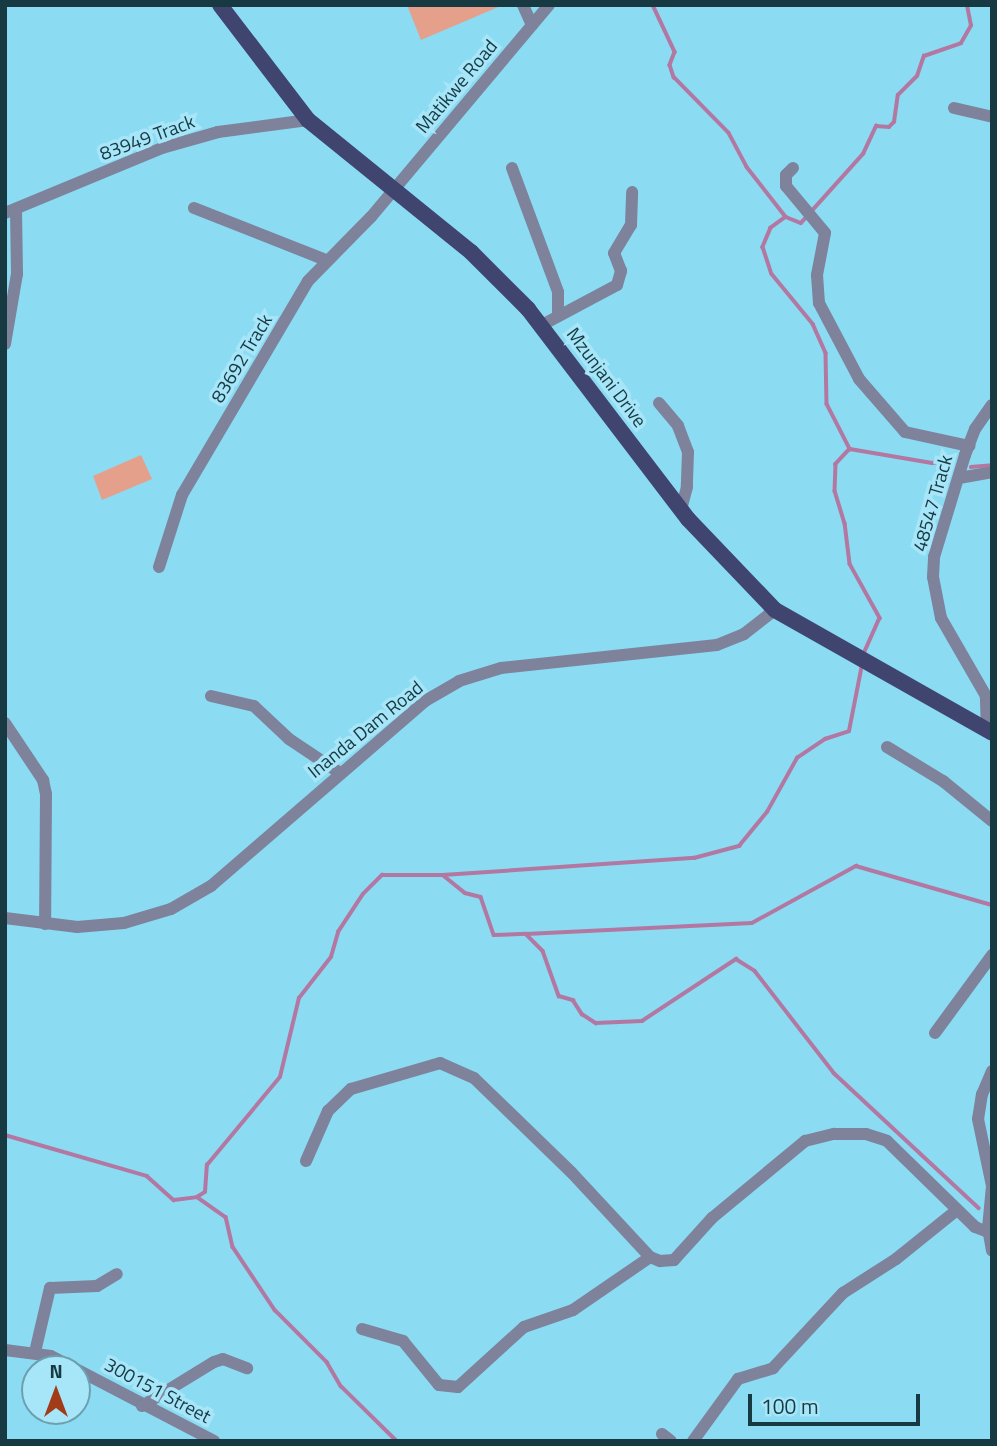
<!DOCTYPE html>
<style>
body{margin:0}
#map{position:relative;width:997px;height:1446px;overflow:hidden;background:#8bdbf2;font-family:"Titillium Web",sans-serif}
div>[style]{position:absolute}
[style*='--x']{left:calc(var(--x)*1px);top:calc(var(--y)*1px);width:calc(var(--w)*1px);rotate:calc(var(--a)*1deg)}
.green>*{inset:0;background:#e5a08b}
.stream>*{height:3.5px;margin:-1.75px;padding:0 1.75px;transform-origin:1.75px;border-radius:1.75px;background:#b378a2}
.minor>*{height:12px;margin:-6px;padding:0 6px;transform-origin:6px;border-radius:6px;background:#7e829b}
.major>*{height:16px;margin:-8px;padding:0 8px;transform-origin:8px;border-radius:8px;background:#404570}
span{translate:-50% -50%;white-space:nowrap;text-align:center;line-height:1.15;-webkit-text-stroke:7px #a7e5f8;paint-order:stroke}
.street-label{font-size:19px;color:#173942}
.frame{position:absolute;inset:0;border:7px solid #173942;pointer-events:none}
.north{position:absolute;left:21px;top:1355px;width:70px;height:70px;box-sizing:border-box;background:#a7e5f8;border:2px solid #6da0af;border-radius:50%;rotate:0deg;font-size:19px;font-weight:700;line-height:28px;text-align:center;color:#173942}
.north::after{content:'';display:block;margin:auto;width:24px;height:32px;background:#a23b17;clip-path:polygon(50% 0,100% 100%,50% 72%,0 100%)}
.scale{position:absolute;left:748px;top:1394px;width:172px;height:32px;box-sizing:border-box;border:4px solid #173942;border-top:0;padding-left:9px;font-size:21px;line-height:24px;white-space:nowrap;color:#173942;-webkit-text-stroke:5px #a7e5f8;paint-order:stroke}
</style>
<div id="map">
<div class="green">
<div style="clip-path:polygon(407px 5px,503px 5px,421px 40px)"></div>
<div style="clip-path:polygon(141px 455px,152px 479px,102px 500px,93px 476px)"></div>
</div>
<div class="stream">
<div style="--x:653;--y:5;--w:52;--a:64.9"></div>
<div style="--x:675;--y:52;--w:14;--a:111"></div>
<div style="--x:670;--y:65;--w:13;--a:72"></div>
<div style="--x:674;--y:77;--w:78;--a:45.5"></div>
<div style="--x:729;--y:133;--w:38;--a:62"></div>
<div style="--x:747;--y:167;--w:63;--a:52"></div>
<div style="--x:786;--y:217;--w:16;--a:22"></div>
<div style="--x:801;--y:223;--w:93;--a:-48.1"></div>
<div style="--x:863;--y:154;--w:31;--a:-65"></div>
<div style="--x:876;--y:126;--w:13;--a:4"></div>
<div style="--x:889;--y:127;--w:7;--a:-45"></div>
<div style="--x:894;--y:122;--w:27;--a:-82"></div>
<div style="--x:898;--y:95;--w:27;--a:-45"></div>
<div style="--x:917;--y:76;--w:21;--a:-71"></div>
<div style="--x:924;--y:56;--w:39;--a:-19"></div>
<div style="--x:961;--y:43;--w:20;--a:-60"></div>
<div style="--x:971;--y:26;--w:21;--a:-101"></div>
<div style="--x:786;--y:217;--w:19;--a:144"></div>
<div style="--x:771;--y:228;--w:21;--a:113"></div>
<div style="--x:763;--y:247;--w:28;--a:72"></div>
<div style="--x:772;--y:274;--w:65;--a:50.6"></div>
<div style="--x:813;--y:324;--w:32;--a:66"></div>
<div style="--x:826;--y:353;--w:51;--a:88.9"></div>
<div style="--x:827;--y:404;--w:51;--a:62.9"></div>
<div style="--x:850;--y:449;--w:21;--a:133"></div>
<div style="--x:836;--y:464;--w:27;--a:92"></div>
<div style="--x:835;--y:491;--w:34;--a:73"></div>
<div style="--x:845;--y:523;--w:41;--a:83"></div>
<div style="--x:850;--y:564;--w:62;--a:60.9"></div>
<div style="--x:880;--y:618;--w:39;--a:114"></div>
<div style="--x:850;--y:449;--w:83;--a:9.7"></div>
<div style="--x:932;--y:463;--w:21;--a:-8"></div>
<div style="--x:971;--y:467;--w:21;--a:-5"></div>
<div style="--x:443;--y:875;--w:252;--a:-3.9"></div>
<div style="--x:694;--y:858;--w:47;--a:-14.9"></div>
<div style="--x:739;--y:846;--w:44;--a:-50.5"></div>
<div style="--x:767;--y:812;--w:62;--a:-60.9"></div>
<div style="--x:797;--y:758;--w:34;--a:-34"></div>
<div style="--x:825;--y:739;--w:25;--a:-18"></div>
<div style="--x:849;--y:731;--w:67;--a:-78.9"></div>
<div style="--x:526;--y:934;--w:226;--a:-2.8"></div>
<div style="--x:752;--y:923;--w:119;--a:-28.7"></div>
<div style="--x:856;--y:866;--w:141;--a:16"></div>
<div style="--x:5;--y:1135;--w:148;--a:16.1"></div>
<div style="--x:147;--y:1176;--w:36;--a:42"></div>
<div style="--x:174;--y:1200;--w:23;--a:-7"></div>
<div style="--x:197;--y:1197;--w:9;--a:-32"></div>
<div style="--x:205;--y:1192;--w:27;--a:-86"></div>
<div style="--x:207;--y:1165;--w:114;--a:-50.3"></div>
<div style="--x:280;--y:1077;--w:81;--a:-76.5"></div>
<div style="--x:299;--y:998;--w:52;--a:-52"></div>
<div style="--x:331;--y:957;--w:26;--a:-74"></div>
<div style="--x:338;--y:932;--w:45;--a:-56.7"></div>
<div style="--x:363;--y:894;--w:27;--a:-45"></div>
<div style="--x:382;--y:875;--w:61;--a:0"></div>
<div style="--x:443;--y:875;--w:28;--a:39"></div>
<div style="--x:465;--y:893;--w:16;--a:14"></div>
<div style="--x:481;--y:897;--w:40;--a:71.1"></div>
<div style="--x:494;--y:935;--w:32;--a:-2"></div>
<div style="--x:526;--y:934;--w:24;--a:45"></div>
<div style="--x:543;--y:951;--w:48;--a:70.4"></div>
<div style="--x:559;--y:996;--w:15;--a:16"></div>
<div style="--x:573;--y:1000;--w:17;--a:57"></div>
<div style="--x:582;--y:1014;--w:17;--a:33"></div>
<div style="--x:596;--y:1023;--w:46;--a:-2.5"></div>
<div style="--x:642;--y:1021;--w:113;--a:-33.4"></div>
<div style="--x:736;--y:959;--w:22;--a:32"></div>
<div style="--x:755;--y:971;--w:129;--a:52.2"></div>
<div style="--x:834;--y:1073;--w:198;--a:43"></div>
<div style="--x:197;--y:1197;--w:35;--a:35"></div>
<div style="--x:226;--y:1217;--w:31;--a:77"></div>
<div style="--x:233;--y:1247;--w:76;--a:56.3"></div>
<div style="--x:275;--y:1310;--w:74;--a:45"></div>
<div style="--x:327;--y:1362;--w:28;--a:60"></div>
<div style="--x:341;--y:1386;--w:78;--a:44.5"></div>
</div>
<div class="minor">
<div style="--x:523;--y:5;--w:22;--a:66"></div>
<div style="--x:954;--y:108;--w:39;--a:13"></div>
<div style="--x:512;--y:168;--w:132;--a:69.6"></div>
<div style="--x:558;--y:292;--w:23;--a:90"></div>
<div style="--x:793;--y:168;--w:10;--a:135"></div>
<div style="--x:786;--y:175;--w:11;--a:90"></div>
<div style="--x:786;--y:186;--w:61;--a:50.3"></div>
<div style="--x:825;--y:233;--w:43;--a:100.8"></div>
<div style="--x:817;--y:275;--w:28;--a:86"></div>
<div style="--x:819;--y:303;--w:86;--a:62.2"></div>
<div style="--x:859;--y:379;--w:70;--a:49"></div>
<div style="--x:905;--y:432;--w:66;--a:12.3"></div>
<div style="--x:194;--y:208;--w:142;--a:21.5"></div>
<div style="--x:5;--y:213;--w:170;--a:-22.5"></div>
<div style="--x:162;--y:148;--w:58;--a:-15.9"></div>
<div style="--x:218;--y:132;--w:91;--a:-7.6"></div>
<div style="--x:542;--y:325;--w:85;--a:-28.1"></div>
<div style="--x:617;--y:285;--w:15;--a:-74"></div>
<div style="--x:621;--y:271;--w:19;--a:-111"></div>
<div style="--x:614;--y:253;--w:33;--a:-59"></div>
<div style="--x:631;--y:225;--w:33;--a:-88"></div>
<div style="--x:5;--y:344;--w:71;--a:-80.3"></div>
<div style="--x:17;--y:274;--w:64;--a:-90.9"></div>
<div style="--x:659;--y:403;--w:30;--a:50"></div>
<div style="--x:678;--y:426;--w:28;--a:69"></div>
<div style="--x:688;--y:452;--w:35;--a:92"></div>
<div style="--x:687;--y:487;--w:23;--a:105"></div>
<div style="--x:959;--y:478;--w:34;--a:-10"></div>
<div style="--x:159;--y:567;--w:76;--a:-72.3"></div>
<div style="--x:182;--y:495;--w:248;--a:-59.5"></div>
<div style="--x:308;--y:281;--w:90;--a:-45.5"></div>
<div style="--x:371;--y:217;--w:277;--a:-50"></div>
<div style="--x:211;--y:696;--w:44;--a:13.1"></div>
<div style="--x:254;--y:706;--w:48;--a:43.3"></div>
<div style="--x:289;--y:739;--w:61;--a:33.7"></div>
<div style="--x:5;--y:723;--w:69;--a:56.3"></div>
<div style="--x:43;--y:780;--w:14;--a:78"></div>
<div style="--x:46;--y:794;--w:130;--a:90.4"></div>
<div style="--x:987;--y:730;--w:34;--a:-92"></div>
<div style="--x:986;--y:696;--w:90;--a:-120"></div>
<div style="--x:941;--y:618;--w:42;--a:-101"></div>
<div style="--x:933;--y:577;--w:20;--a:-87"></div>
<div style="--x:934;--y:557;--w:107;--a:-73.1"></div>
<div style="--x:965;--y:455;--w:28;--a:-69"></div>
<div style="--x:975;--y:429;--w:29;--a:-55"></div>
<div style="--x:887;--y:747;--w:66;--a:31.3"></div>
<div style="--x:943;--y:781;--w:63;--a:39.2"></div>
<div style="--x:5;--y:918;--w:73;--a:7.1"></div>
<div style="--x:77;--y:927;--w:47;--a:-4.9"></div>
<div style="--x:124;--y:923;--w:49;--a:-16.6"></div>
<div style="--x:171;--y:909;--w:46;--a:-29.9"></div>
<div style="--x:211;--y:886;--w:283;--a:-40.8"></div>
<div style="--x:425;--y:701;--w:39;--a:-30"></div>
<div style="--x:459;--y:681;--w:44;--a:-17.2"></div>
<div style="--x:501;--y:668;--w:217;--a:-6.1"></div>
<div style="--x:717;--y:645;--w:29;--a:-22"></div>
<div style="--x:744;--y:634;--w:39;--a:-38"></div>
<div style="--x:935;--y:1033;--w:97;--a:-53.8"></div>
<div style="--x:992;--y:1071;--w:25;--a:113"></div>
<div style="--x:982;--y:1094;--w:25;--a:99"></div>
<div style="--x:978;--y:1119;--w:68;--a:78.2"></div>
<div style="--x:992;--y:1186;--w:42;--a:95.4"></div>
<div style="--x:988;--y:1228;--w:23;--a:80"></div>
<div style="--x:306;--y:1161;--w:55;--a:-66.3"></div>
<div style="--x:328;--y:1111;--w:32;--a:-44"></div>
<div style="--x:351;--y:1089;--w:93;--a:-16.3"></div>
<div style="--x:440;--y:1063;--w:37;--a:24"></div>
<div style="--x:474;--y:1078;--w:136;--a:44.1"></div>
<div style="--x:572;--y:1173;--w:115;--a:47.1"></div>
<div style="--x:650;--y:1257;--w:11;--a:22"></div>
<div style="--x:660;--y:1261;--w:14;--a:-4"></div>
<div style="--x:674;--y:1260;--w:57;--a:-47.9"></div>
<div style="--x:712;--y:1218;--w:121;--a:-39.6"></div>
<div style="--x:805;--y:1141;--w:30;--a:-14"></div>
<div style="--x:834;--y:1134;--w:32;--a:0"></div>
<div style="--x:866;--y:1134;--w:22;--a:18"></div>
<div style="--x:887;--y:1141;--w:123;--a:44.3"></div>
<div style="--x:975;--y:1227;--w:14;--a:21"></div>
<div style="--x:362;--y:1329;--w:43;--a:16.3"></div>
<div style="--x:403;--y:1341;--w:57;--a:50.7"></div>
<div style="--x:439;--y:1385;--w:19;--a:6"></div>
<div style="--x:458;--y:1387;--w:89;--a:-42.3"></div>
<div style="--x:524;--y:1327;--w:52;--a:-19.1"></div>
<div style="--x:573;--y:1310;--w:93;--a:-34.5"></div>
<div style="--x:5;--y:1350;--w:46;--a:7.4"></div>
<div style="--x:51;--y:1356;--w:184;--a:27.5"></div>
<div style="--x:35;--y:1352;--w:66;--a:-76.8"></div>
<div style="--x:50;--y:1288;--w:47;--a:-2.4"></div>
<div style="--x:97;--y:1286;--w:23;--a:-31"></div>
<div style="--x:142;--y:1406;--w:84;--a:-31.4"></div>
<div style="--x:214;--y:1362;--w:9;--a:-18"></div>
<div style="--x:223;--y:1359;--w:26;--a:21"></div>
<div style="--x:662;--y:1434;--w:11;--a:38"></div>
<div style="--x:693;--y:1441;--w:77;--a:-54"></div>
<div style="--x:738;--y:1379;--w:37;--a:-17"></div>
<div style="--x:773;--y:1368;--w:103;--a:-47"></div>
<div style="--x:843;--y:1293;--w:63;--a:-32.7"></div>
<div style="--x:896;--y:1259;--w:78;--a:-38.8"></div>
</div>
<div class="major">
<div style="--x:220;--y:5;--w:145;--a:52.6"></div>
<div style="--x:308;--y:120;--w:210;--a:39"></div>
<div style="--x:471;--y:252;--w:81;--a:45"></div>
<div style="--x:528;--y:309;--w:264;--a:52.7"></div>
<div style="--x:688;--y:519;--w:126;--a:46.3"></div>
<div style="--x:775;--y:610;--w:249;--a:29.5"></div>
</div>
<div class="street-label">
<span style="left:456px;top:86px;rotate:-50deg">Matikwe Road</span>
<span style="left:147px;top:137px;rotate:-20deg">83949 Track</span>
<span style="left:241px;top:358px;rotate:-59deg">83692 Track</span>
<span style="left:607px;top:377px;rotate:53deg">Mzunjani Drive</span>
<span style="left:932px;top:503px;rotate:-74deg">48547 Track</span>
<span style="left:365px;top:729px;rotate:-39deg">Inanda Dam Road</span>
<span style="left:158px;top:1390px;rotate:28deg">300151 Street</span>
</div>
<div class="frame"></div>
<div class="north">N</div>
<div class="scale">100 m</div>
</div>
